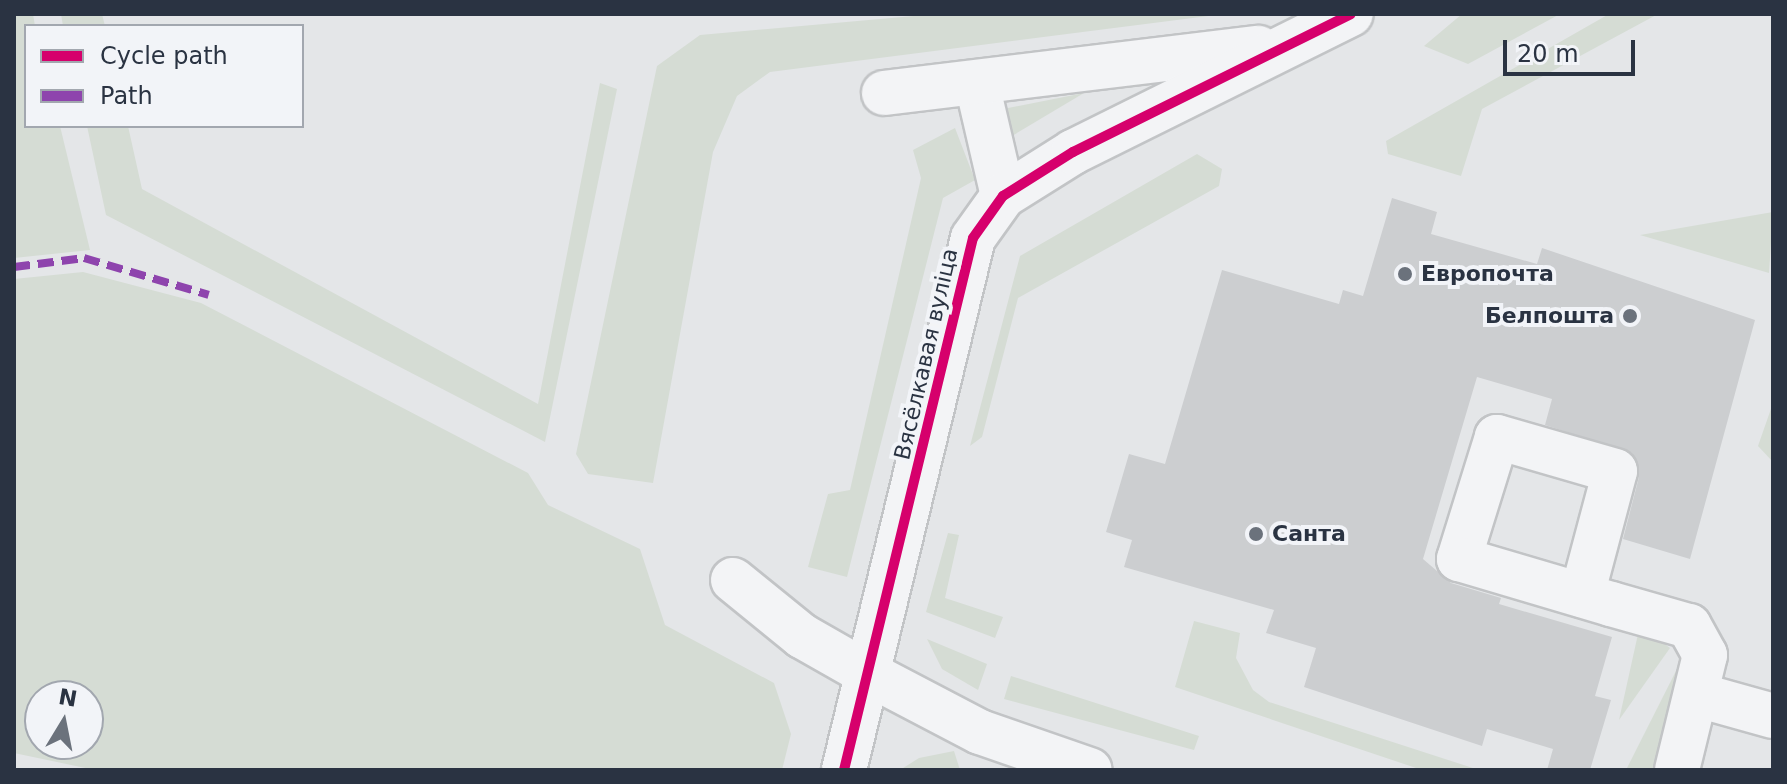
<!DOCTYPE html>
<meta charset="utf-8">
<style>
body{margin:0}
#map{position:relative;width:1787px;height:784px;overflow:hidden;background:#e4e6e8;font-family:"DejaVu Sans",sans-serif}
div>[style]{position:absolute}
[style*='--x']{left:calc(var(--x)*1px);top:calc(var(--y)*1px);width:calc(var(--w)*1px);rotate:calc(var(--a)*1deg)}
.green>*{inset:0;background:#d5dcd4}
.building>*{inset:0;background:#ccced0}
.roads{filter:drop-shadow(2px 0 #c2c4c6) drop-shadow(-2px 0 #c2c4c6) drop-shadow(0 2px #c2c4c6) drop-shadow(0 -2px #c2c4c6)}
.minor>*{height:44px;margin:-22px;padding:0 22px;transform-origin:22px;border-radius:22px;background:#f3f4f6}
.quiet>*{height:8px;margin-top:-4px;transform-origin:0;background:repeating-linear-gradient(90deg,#8e44ad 0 16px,transparent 0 24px)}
.cycleway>*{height:10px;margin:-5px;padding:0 5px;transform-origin:5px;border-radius:5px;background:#d6006c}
.dots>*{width:22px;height:22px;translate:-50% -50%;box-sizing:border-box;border:4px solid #f2f4f8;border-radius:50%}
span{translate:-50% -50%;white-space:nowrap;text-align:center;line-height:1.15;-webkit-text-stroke:8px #f2f4f8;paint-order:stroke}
.poi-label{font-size:22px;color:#2a3342;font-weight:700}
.left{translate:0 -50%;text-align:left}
.right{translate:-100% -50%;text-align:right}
.street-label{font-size:22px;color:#2a3342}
.frame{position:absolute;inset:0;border:16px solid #2a3342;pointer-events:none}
.legend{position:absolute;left:24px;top:24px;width:280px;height:104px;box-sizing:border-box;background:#f2f4f8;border:2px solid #a2a7af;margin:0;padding:10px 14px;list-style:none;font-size:24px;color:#2a3342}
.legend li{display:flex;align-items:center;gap:16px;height:40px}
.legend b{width:40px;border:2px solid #a2a7af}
.north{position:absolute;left:24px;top:680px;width:80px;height:80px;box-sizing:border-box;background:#f2f4f8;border:2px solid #a2a7af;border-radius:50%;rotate:10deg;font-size:22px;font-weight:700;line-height:32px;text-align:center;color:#2a3342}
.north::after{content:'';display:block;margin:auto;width:28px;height:36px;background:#6b727c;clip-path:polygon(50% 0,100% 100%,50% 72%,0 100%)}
.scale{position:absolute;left:1503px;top:40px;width:132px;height:36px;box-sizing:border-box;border:4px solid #2a3342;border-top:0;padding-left:10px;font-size:24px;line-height:28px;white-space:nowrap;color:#2a3342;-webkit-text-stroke:6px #f2f4f8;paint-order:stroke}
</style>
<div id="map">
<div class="green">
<div style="clip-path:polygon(14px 14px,33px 14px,35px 26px,26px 26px,26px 126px,60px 126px,90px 250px,14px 258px)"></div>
<div style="clip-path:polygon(61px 14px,102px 14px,105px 26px,63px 26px)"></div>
<div style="clip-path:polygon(936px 14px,1224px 14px,770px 72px,737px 96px,713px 152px,653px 483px,588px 474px,576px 454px,657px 66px,700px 35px)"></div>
<div style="clip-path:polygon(1462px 14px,1560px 14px,1468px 64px,1424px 46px)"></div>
<div style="clip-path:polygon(1609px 14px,1658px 14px,1482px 109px,1461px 176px,1388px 154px,1386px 141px)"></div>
<div style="clip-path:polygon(600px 83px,617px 89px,545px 442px,106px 215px,87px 126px,128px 126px,142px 189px,538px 404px)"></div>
<div style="clip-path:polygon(1084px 93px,1012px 136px,1003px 128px,1008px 108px)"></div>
<div style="clip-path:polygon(955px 128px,975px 180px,943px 198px,847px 577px,808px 567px,828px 494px,850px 490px,921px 178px,913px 150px)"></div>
<div style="clip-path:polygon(1197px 154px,1222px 169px,1219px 186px,1018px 298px,982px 437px,970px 446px,1020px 256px)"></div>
<div style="clip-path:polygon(1773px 212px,1769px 273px,1640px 235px)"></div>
<div style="clip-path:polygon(evenodd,83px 272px,201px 303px,528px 473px,548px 505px,640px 549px,665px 625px,774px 683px,791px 734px,782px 770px,95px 770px,14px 753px,14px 279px,83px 272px,40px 696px,88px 696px,88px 744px,40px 744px,40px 696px)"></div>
<div style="clip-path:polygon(1773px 403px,1773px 462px,1758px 446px)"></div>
<div style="clip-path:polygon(948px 533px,959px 535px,945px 598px,1003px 617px,995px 638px,926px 612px)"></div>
<div style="clip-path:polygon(1194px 621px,1240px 633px,1236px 658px,1253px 690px,1269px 702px,1479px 770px,1422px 770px,1175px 687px)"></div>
<div style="clip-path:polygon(1640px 625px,1670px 648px,1619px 720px)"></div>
<div style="clip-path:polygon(927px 639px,987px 664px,978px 690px,942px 669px)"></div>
<div style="clip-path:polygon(1680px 663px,1654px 770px,1626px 770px)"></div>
<div style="clip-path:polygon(1011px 676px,1199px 736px,1194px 750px,1004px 699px)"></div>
<div style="clip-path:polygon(954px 751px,960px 770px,900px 770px,919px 758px)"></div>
</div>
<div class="building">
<div style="clip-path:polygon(1392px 198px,1437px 212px,1431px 234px,1537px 264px,1542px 248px,1755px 320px,1690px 559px,1623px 539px,1639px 477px,1632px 453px,1545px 425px,1552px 399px,1477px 377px,1423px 559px,1451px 583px,1501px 598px,1499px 604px,1612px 637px,1595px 696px,1611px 700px,1590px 770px,1547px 770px,1553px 749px,1487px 729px,1482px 746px,1304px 687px,1316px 648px,1266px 633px,1274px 610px,1124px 567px,1132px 540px,1106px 532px,1129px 454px,1165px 464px,1222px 270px,1339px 304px,1343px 290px,1363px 296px)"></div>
</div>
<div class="roads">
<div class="minor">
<div style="--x:977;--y:84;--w:115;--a:76.9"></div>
<div style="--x:884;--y:93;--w:377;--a:-6.9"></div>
<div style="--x:733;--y:580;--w:89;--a:39.1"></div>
<div style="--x:802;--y:636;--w:77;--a:29.6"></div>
<div style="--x:869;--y:674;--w:125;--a:27.6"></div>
<div style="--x:980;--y:732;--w:116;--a:19.1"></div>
<div style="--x:1582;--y:595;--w:128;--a:-75.1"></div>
<div style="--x:1615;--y:471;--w:123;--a:-163.9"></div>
<div style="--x:1497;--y:437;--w:128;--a:107.3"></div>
<div style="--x:1459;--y:559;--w:159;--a:16.5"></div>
<div style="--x:1611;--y:604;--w:81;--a:15.8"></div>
<div style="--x:1689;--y:626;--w:33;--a:61"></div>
<div style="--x:1705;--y:655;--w:118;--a:103.7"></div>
<div style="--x:1698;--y:695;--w:78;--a:15.6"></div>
<div style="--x:844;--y:770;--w:547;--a:-76.37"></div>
<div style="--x:973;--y:238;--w:52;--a:-54.5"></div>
<div style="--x:1003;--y:196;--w:83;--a:-32.2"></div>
<div style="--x:1073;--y:152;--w:310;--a:-26.4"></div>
</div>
</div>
<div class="quiet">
<div style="--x:14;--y:267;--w:71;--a:-7.3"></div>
<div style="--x:84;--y:258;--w:130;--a:16.5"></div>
</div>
<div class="cycleway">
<div style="--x:844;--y:770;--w:547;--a:-76.37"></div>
<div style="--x:973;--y:238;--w:52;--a:-54.5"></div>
<div style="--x:1003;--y:196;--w:83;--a:-32.2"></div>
<div style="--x:1073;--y:152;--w:310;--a:-26.4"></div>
</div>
<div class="dots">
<div style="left:1405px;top:274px;background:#6b727c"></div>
<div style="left:1630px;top:316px;background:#6b727c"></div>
<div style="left:1256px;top:534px;background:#6b727c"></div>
</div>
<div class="poi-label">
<span class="left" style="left:1421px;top:274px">Европочта</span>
<span class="right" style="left:1614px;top:316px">Белпошта</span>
<span class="left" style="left:1272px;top:534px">Санта</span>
</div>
<div class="street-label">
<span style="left:926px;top:354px;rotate:-77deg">Вясёлкавая вуліца</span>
</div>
<div class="frame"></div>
<ul class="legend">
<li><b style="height:10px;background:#d6006c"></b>Cycle path</li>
<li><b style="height:10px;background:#8e44ad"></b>Path</li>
</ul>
<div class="north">N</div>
<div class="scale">20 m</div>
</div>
